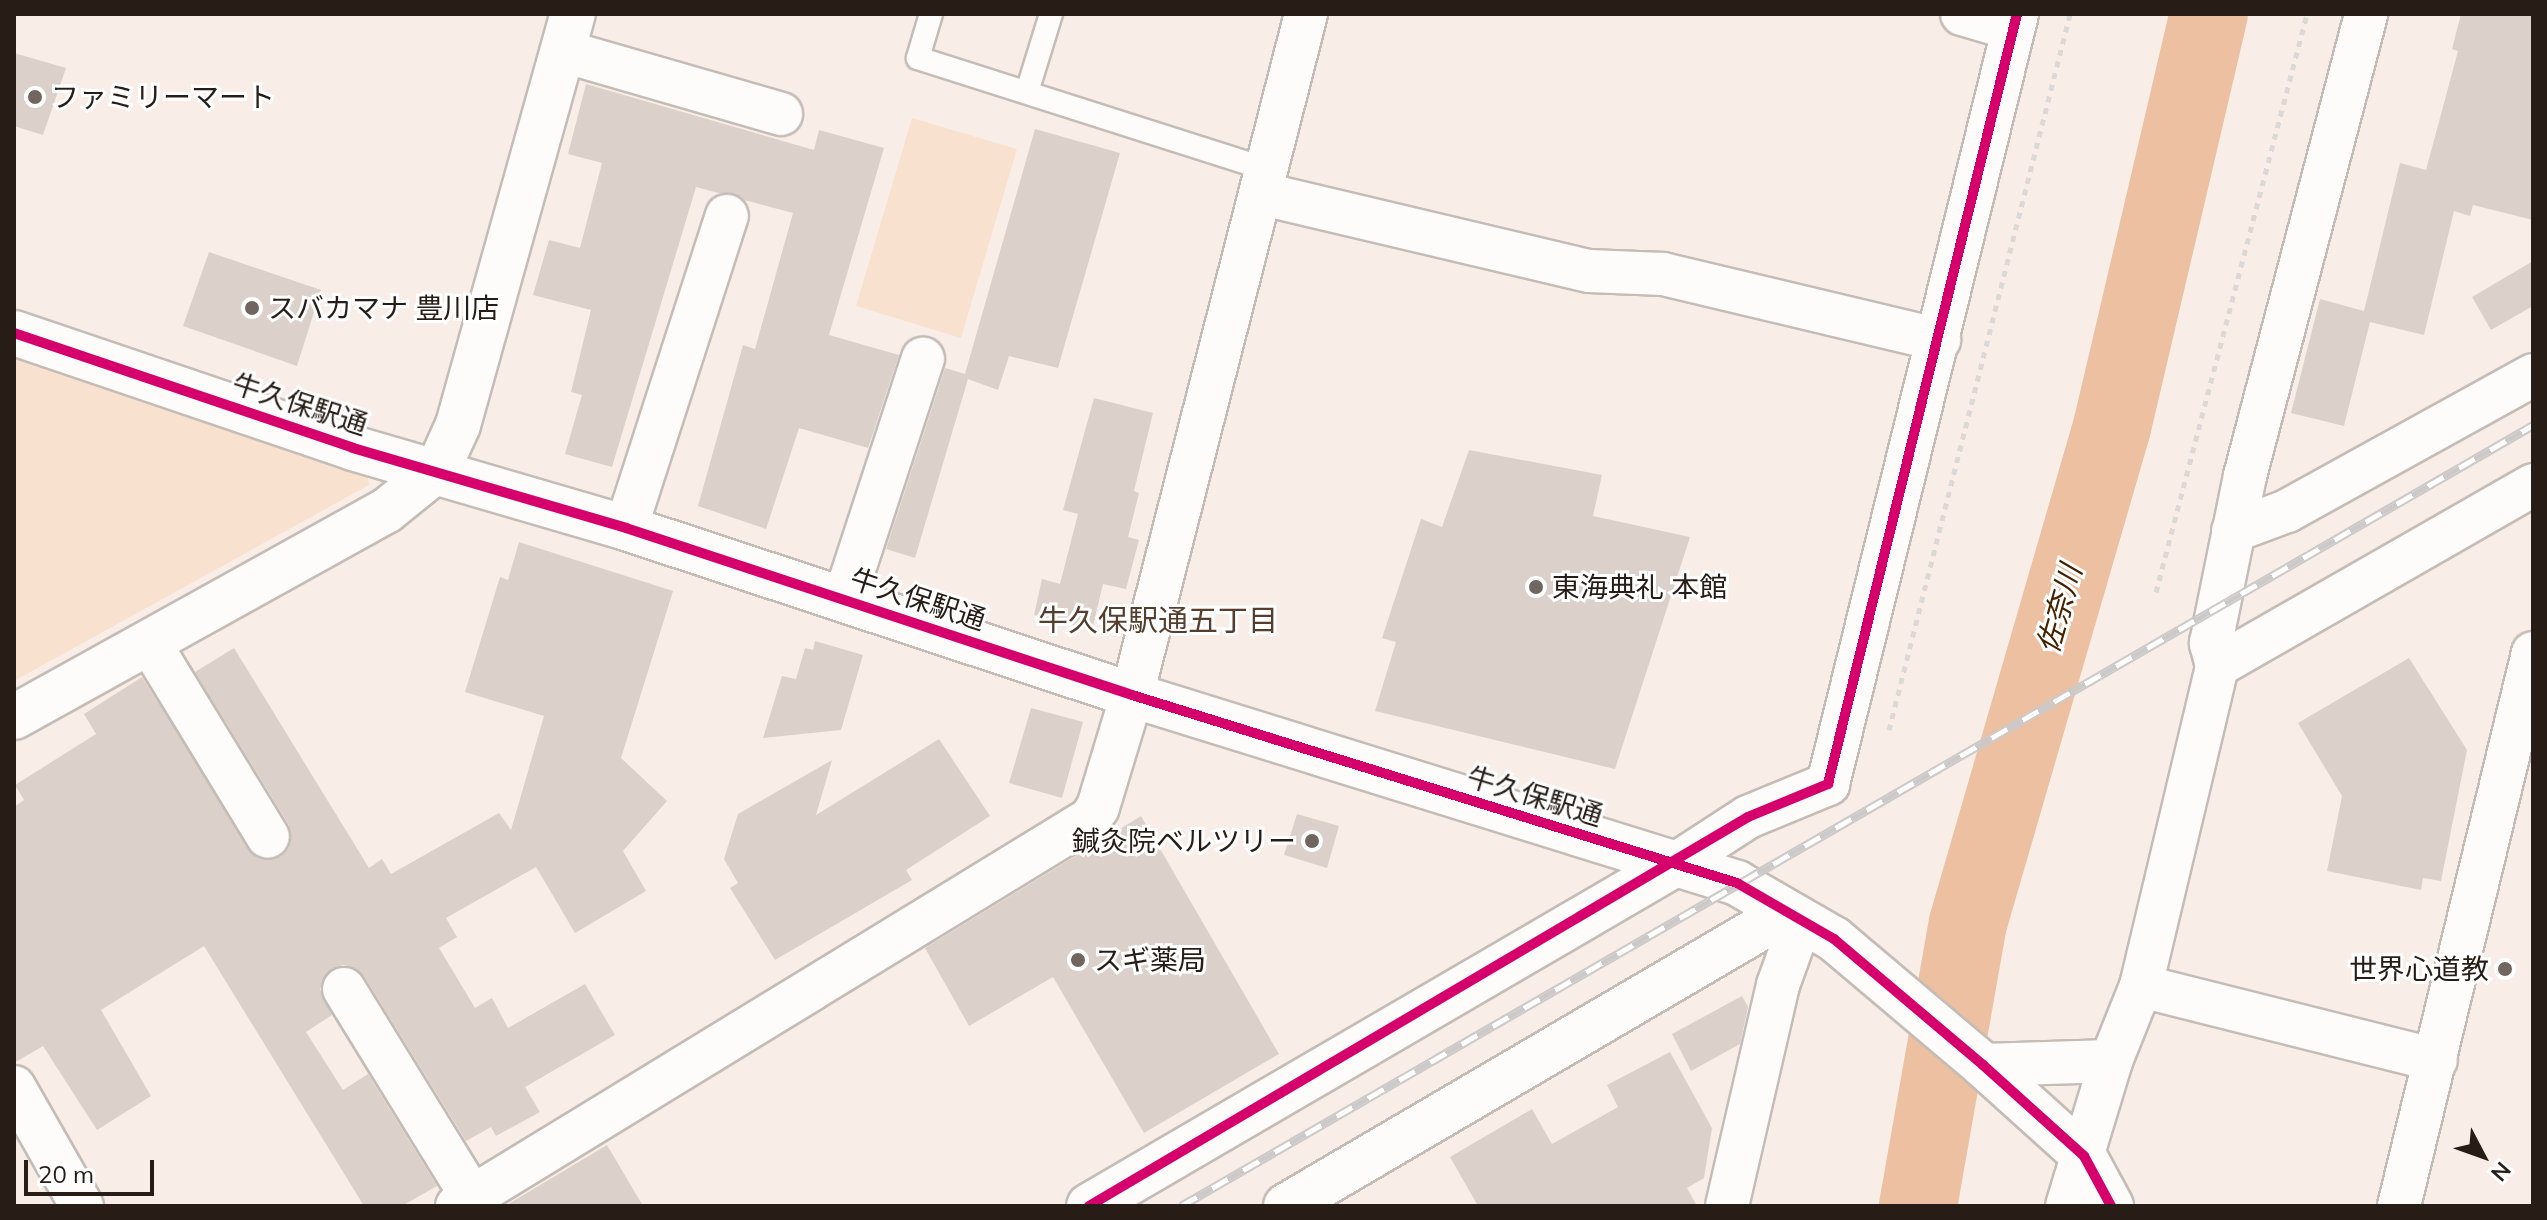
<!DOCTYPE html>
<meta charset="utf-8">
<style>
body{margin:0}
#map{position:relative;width:2547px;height:1220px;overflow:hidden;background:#f8eee7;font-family:Mulish,"Noto Sans JP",sans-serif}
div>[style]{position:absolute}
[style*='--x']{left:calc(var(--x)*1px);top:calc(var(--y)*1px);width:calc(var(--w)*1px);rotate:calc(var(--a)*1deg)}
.green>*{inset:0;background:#f9e1cf}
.river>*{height:78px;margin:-39px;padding:0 39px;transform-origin:39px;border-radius:39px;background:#ecc0a0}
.building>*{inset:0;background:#dbd1ca}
.path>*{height:5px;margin-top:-2.5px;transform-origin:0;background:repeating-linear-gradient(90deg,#dbd8d6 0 6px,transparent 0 12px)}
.roads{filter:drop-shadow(2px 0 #c5bcb6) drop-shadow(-2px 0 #c5bcb6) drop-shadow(0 2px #c5bcb6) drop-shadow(0 -2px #c5bcb6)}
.lane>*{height:22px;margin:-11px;padding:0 11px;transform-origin:11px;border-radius:11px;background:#fefcfb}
.street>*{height:42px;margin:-21px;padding:0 21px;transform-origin:21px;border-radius:21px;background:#fefcfb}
.secondary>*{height:44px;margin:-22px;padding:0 22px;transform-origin:22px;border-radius:22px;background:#fefcfb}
.rail>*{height:9px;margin-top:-4.5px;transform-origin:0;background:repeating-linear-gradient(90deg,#fff 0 18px,#ccc9c8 0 36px);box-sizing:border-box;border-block:2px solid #ccc9c8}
.cycleway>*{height:10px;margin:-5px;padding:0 5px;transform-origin:5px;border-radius:5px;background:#d6006c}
.dots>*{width:22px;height:22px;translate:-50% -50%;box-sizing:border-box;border:4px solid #fff;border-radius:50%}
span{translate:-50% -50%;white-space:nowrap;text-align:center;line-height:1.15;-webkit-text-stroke:6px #fff;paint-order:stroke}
.poi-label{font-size:28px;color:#271d16}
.left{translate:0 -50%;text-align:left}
.right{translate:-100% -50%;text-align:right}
.street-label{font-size:28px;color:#271d16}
.water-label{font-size:30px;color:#452100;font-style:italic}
.neighbourhood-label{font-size:30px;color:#553e2d}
.frame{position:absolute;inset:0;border:16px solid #271d16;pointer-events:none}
.north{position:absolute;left:2443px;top:1116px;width:80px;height:80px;-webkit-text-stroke:6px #fff;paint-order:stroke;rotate:131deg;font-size:22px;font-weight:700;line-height:32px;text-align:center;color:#271d16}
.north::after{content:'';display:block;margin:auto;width:28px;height:36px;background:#271d16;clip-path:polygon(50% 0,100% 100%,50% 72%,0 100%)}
.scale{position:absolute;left:24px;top:1160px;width:130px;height:36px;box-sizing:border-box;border:4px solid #271d16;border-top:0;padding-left:10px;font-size:24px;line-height:28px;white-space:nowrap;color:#271d16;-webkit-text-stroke:6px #fff;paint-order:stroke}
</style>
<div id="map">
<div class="green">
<div style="clip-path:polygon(912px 118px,1017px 149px,961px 338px,856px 306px)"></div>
<div style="clip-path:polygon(14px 358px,367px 473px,369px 485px,14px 681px)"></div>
</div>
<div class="river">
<div style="--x:1918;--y:1206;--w:287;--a:-80"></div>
<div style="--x:1968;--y:923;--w:516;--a:-73.81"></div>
<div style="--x:2112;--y:427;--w:424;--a:-76.8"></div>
</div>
<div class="building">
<div style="clip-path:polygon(2461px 14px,2533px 14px,2533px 220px,2473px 205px,2470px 216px,2454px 211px,2424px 335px,2370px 322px,2344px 426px,2291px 413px,2320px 299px,2364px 311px,2400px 163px,2426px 170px,2458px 51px,2452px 49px)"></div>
<div style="clip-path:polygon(14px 53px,66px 68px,43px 135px,14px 126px)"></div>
<div style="clip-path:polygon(586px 84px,814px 150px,819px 130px,884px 148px,829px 335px,899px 355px,868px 448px,799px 428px,766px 529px,698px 506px,743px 345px,755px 349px,793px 213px,696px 187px,612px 467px,565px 454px,582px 395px,571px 392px,591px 310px,533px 295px,549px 240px,580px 248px,602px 163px,568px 154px)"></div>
<div style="clip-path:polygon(1035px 129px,1120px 153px,1058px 368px,1009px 356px,998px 390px,968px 379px,915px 558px,886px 549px,945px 368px,965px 374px)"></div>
<div style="clip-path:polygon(209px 252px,321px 290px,297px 366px,183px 326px)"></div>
<div style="clip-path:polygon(2533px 261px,2533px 306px,2491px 330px,2472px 297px)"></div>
<div style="clip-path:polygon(1094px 398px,1153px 413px,1134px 491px,1139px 493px,1128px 537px,1139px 540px,1126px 589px,1103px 584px,1092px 630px,1034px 615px,1042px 579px,1060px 584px,1078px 514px,1063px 510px)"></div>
<div style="clip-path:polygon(1469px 450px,1602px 475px,1593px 516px,1690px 537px,1615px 769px,1375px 711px,1396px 642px,1382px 638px,1421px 519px,1442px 527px)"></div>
<div style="clip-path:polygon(519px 542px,673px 591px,621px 758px,667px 801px,623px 851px,646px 891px,575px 933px,536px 867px,446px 918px,457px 937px,439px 948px,475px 1008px,492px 998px,508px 1028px,585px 984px,615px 1035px,525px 1087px,540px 1112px,496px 1136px,491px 1127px,466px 1141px,364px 976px,344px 965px,331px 969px,320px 989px,332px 1015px,306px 1032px,343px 1090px,368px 1074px,437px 1186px,402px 1206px,364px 1206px,204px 946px,101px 1010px,151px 1096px,97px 1130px,43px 1046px,14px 1063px,14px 807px,24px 800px,15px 785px,96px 734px,84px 714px,142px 677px,257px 858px,281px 857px,289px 848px,289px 825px,195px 672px,234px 648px,369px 868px,382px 859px,391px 874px,499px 813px,511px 830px,544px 716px,465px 692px,500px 577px,508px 580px)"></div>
<div style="clip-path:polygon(815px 641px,863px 655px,841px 730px,763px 738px,782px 676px,796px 679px,805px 648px,813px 650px)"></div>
<div style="clip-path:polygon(2409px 658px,2467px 750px,2441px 881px,2423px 878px,2421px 890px,2327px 871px,2342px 796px,2298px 723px)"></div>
<div style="clip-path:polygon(1031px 708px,1083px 722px,1062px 798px,1009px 783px)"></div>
<div style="clip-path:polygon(939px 739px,990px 816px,906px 870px,912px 880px,775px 960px,730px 888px,738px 883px,724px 859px,738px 814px,832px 760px,816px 815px)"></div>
<div style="clip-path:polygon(1297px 814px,1339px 826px,1327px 868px,1284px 855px)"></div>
<div style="clip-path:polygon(1141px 816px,1279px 1054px,1144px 1133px,1053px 977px,969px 1026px,925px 948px)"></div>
<div style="clip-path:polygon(1742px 996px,1748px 1007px,1740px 1044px,1691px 1071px,1672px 1034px)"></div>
<div style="clip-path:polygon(1670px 1052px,1712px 1128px,1704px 1178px,1687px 1188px,1697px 1206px,1478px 1206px,1450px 1157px,1532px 1109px,1552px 1144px,1618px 1107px,1607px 1085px)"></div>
<div style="clip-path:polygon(607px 1145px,643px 1206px,505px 1206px)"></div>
</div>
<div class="path">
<div style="--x:2156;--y:592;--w:597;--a:-75.36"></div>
<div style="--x:1889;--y:730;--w:739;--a:-75.81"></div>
</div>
<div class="roads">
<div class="lane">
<div style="--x:931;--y:14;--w:46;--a:106.5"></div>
<div style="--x:918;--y:58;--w:369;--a:17.7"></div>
<div style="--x:1027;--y:92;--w:82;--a:-72.9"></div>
</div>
<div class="street">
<div style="--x:1962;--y:14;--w:53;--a:16.4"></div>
<div style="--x:563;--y:51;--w:227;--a:16.1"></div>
<div style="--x:1263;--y:194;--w:335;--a:13.3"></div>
<div style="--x:1589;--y:271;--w:74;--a:2.3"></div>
<div style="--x:1663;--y:274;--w:284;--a:13.4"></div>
<div style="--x:626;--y:528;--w:328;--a:-72.1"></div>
<div style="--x:2233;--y:531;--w:58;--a:-20.3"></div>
<div style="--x:2287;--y:511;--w:281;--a:-28.9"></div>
<div style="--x:844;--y:600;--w:254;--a:-71.9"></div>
<div style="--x:149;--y:642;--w:228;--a:58.6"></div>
<div style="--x:2217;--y:666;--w:364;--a:-29.8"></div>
<div style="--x:1674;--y:865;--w:88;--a:-33"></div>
<div style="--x:1748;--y:817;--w:87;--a:-22.4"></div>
<div style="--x:1828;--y:784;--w:793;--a:-76.21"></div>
<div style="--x:2141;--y:986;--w:304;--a:14.1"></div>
<div style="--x:344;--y:989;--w:244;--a:58.4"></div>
<div style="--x:1983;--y:1065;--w:128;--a:-1.8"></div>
<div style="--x:14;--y:1087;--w:137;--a:60.3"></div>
<div style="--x:457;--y:1206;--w:742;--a:-31.44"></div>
<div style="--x:1090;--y:819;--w:14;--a:-56"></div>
<div style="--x:1098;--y:807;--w:117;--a:-73.1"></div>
<div style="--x:1132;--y:695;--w:703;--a:-75.67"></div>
<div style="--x:1727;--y:1206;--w:227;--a:-77"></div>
<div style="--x:1778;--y:985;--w:68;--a:-70.2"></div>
<div style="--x:2067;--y:1206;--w:152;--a:-73.1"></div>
<div style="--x:2111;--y:1061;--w:81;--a:-68.2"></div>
<div style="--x:2141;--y:986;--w:329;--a:-76.6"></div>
<div style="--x:2217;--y:666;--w:24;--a:-105"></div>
<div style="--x:2211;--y:643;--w:170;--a:-78.5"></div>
<div style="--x:2245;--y:476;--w:478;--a:-75.3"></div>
<div style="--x:2399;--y:1206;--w:569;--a:-76.38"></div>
</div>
<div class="secondary">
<div style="--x:14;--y:333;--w:358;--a:18.7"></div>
<div style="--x:353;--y:448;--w:284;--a:16.3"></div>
<div style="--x:626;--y:528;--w:533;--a:18.26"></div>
<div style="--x:1132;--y:695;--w:634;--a:17.26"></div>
<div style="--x:1737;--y:883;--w:112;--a:30"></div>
<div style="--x:1834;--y:939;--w:195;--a:40.2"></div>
<div style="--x:1983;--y:1065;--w:136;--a:42"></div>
<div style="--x:2084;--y:1156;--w:57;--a:61.6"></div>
<div style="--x:14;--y:717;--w:425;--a:-29"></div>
<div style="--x:386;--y:511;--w:67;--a:-38.9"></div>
<div style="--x:438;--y:469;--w:48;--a:-65.6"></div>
<div style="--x:458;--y:425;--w:427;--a:-74.4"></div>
<div style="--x:1089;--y:1206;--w:677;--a:-30.24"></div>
<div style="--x:1286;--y:1206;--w:580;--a:-30.37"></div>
</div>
</div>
<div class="rail">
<div style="--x:1181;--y:1206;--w:1561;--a:-30.01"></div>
</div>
<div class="cycleway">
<div style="--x:14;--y:333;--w:358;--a:18.7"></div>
<div style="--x:353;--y:448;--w:284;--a:16.3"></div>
<div style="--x:626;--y:528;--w:533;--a:18.26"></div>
<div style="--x:1132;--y:695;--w:634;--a:17.26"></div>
<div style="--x:1737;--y:883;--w:112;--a:30"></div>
<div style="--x:1834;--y:939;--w:195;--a:40.2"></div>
<div style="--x:1983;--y:1065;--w:136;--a:42"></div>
<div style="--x:2084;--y:1156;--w:57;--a:61.6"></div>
<div style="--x:1089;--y:1206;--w:765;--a:-30.55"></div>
<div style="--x:1748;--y:817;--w:87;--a:-22.4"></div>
<div style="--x:1828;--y:784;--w:793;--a:-76.21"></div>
</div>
<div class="dots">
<div style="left:35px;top:97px;background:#70665f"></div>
<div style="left:252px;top:308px;background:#70665f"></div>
<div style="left:1536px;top:587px;background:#70665f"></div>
<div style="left:1312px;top:841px;background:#70665f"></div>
<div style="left:1078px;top:960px;background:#70665f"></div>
<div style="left:2505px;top:969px;background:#70665f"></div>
</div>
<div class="poi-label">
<span class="left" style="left:51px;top:97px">ファミリーマート</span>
<span class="left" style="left:268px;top:308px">スバカマナ 豊川店</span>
<span class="left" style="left:1552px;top:587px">東海典礼 本館</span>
<span class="right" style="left:1296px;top:841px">鍼灸院ベルツリー</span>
<span class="left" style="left:1094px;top:960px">スギ薬局</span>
<span class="right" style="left:2489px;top:969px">世界心道教</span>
</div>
<div class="street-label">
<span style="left:300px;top:404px;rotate:18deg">牛久保駅通</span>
<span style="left:918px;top:599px;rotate:18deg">牛久保駅通</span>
<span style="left:1535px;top:796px;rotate:17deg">牛久保駅通</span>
</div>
<div class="water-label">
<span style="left:2059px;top:609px;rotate:-74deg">佐奈川</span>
</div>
<div class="neighbourhood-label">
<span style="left:1158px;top:620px">牛久保駅通五丁目</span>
</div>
<div class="frame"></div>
<div class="north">N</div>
<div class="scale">20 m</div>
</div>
